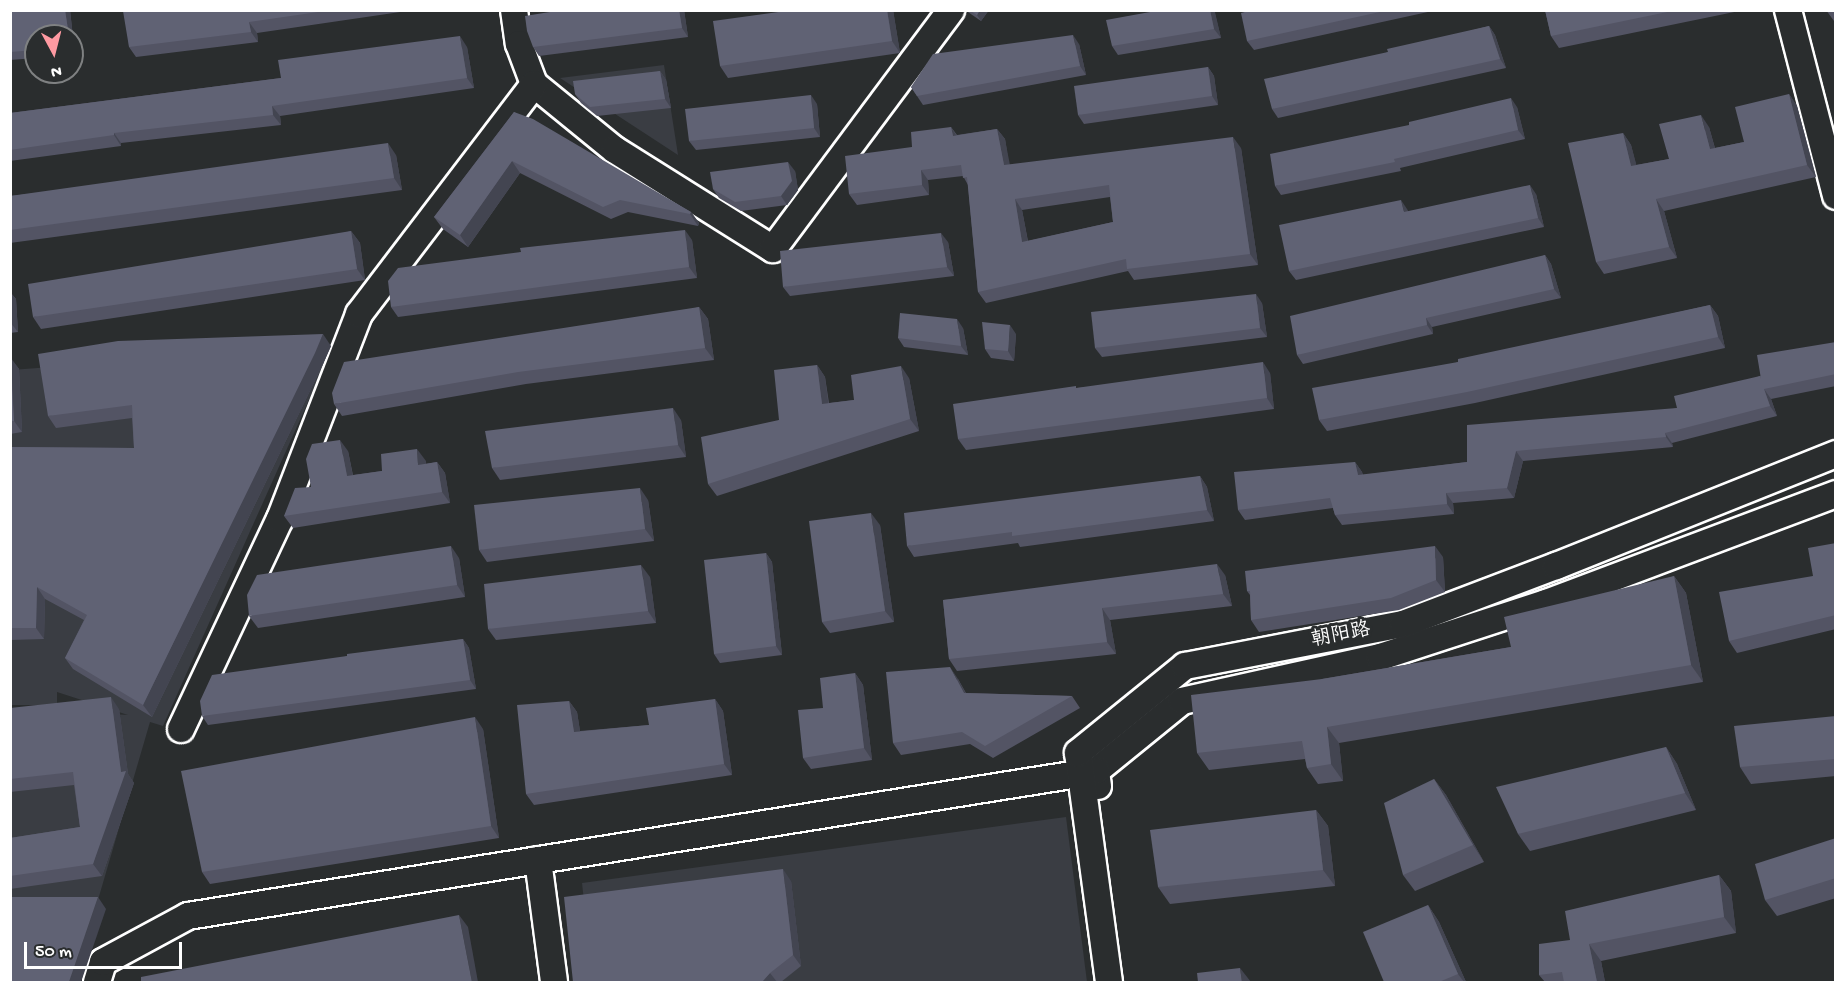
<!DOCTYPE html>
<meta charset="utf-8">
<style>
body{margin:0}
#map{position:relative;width:1846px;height:993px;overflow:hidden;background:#2a2d2e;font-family:"Gochi Hand","LXGW WenKai TC",sans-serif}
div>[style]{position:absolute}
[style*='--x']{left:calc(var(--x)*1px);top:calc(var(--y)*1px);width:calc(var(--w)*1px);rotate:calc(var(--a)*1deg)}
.built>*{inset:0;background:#3a3d43}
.roads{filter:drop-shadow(2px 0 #fff) drop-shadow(-2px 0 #fff) drop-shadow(0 2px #fff) drop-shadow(0 -2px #fff)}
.minor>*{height:26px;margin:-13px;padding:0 13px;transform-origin:13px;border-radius:13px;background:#2a2d2e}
.wall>*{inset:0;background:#535464}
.shaded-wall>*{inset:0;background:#434551}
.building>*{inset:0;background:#606274}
span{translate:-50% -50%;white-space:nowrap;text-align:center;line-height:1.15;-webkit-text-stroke:6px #2a2d2e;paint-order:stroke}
.street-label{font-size:20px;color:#fff}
.frame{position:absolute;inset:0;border:12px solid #fff;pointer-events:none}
.north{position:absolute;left:24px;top:24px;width:60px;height:60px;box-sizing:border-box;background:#2a2d2e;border:2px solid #7f8182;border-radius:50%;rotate:173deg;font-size:16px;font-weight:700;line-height:24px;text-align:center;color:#fff}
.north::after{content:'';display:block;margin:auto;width:21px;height:27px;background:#ff9aa2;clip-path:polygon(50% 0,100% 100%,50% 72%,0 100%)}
.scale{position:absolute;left:24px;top:942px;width:158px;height:27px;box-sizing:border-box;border:3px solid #fff;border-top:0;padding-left:8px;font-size:18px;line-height:21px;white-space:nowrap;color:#fff;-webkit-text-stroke:4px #2a2d2e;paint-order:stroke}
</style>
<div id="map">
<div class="built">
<div style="clip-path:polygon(664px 65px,678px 155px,560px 78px)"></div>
<div style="clip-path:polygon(333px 346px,163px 726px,150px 722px,74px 982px,11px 982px,10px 708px,128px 715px,57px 692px,57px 705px,11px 705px,11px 370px)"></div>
<div style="clip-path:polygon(1066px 817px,1087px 982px,593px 982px,582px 883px)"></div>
</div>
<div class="roads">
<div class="minor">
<div style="--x:514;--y:10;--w:34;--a:82"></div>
<div style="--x:519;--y:44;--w:43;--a:69.4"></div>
<div style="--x:534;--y:84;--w:104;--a:39.2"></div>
<div style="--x:615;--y:150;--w:186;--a:32.1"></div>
<div style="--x:773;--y:249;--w:298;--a:-53.3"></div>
<div style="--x:1788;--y:10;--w:192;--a:75.5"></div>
<div style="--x:181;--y:729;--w:232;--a:-64.8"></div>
<div style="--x:280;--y:519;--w:220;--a:-68.9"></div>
<div style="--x:359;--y:314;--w:289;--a:-52.7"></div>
<div style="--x:1098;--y:786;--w:15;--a:-98"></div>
<div style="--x:1096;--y:771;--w:111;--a:-39.1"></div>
<div style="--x:1182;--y:701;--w:203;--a:-12.5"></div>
<div style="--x:1380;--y:657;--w:175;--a:-18"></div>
<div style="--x:1546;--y:603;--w:310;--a:-20.6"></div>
<div style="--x:538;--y:860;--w:123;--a:82.5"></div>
<div style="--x:97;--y:982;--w:21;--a:-73"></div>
<div style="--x:103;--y:962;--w:97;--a:-28.4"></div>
<div style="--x:188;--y:916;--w:920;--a:-9.07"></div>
<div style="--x:1109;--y:982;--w:231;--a:-97.7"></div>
<div style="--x:1078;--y:753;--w:138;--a:-39.1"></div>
<div style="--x:1185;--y:666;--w:222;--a:-10.9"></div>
<div style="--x:1403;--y:624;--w:164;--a:-20.8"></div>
<div style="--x:1556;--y:566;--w:302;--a:-21.8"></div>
</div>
</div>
<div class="wall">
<div style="clip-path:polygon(10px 10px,70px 10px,75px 55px,72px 55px,72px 36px,36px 36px,36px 58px,10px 60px)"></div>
<div style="clip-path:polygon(127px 10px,414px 10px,257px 33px,258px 42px,136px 57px,129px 47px)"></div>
<div style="clip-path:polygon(562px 10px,684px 10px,688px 37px,539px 56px,533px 47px)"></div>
<div style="clip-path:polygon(793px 10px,893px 10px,900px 53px,728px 78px,720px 66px)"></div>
<div style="clip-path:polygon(965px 10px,989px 10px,981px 21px)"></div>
<div style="clip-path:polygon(1161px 10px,1214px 10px,1221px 38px,1118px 55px,1112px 46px)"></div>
<div style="clip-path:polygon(1252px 10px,1437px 10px,1254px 50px,1247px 41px)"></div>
<div style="clip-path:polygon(1545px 10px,1744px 10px,1559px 48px,1551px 36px)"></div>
<div style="clip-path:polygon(1826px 10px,1836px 10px,1836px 21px,1834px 21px)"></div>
<div style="clip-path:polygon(1489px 26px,1495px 35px,1506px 68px,1278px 118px,1272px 109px,1388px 52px)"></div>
<div style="clip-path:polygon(1079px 44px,1086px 75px,923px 105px,911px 87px)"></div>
<div style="clip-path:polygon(467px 47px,474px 88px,280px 116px,281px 125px,121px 143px,121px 146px,10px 161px,10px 113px,281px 78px)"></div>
<div style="clip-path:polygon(1208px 67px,1214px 76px,1218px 105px,1084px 124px,1078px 115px)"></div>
<div style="clip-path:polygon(660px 71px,666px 80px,671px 108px,597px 116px,581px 103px,575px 94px)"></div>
<div style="clip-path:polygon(1789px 94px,1797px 106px,1816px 177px,1664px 211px,1677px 258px,1604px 274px,1596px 262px,1623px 133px,1631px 145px,1636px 165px,1669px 159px,1709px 127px,1715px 148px,1744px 142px)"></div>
<div style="clip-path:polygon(817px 104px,820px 137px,696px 150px,689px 141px)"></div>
<div style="clip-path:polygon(1517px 107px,1525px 139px,1400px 168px,1401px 171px,1281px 195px,1275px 186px)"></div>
<div style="clip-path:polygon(514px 112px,691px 212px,699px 223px,698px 226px,628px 212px,611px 219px,520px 173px,468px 247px,443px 229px,434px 217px)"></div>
<div style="clip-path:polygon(evenodd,951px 127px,957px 135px,997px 129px,1005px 139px,1009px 165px,1241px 148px,1258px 265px,1134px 280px,1128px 271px,986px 303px,978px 292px,968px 185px,963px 176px,928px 180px,929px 195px,857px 205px,849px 194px,912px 147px,951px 127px,1110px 197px,1113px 222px,1028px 241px,1022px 210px,1110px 197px)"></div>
<div style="clip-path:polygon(396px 155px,402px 190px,10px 243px,10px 196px)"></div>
<div style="clip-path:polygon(795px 171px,798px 190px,787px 205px,741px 211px,719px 198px,713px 189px)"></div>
<div style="clip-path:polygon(1536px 194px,1544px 227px,1296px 280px,1289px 271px,1407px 209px,1408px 212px)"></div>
<div style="clip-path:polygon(351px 231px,360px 243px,365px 280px,41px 329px,33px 317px)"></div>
<div style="clip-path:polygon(692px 240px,697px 278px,398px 317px,391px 307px,521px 252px)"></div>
<div style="clip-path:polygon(948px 242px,954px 276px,790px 296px,783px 287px)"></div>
<div style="clip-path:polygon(1545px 255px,1551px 264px,1561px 298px,1432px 327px,1433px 334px,1303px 364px,1297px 355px)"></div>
<div style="clip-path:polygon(10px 292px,16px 299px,18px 332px,10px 333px)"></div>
<div style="clip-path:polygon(1262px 303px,1267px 337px,1102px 357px,1095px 348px)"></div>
<div style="clip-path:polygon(1710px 305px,1718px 316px,1725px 348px,1475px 403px,1327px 431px,1319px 420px,1458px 362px)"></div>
<div style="clip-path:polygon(699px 307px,708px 319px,714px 360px,526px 384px,342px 416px,334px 404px)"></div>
<div style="clip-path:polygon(963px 328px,968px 355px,904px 347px,898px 338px)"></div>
<div style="clip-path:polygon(1016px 334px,1014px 361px,991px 358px,985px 349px)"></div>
<div style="clip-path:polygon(1836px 342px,1836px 386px,1771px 399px,1777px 416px,1672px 443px,1673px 447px,1523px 461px,1514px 498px,1453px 503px,1454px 514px,1342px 525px,1335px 515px,1333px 508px,1245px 520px,1238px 510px,1355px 462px,1362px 472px,1363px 475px,1467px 462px,1677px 408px,1760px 376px)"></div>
<div style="clip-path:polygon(331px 346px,323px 364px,152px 717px,73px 669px,65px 658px,84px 620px,45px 599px,44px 639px,10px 640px,10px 447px,134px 448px,132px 418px,56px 428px,48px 416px)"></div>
<div style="clip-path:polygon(10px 358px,19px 369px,22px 432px,10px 434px)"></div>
<div style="clip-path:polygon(817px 365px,825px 377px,829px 403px,854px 400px,909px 378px,919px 431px,717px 496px,708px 484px,779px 420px)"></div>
<div style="clip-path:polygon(1270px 373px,1274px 409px,966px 450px,958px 439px,1077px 388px)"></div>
<div style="clip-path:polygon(681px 420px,686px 457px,500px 480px,492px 468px)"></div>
<div style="clip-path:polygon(348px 451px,353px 475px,382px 471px,426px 461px,426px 464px,437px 462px,445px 473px,450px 503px,293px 528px,284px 516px,311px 487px)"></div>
<div style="clip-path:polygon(1200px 476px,1207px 487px,1214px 521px,1020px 547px,1018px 543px,914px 557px,907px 546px)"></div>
<div style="clip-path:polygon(648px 500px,654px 541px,487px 562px,479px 550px)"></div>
<div style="clip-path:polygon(880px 525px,894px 622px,830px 633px,822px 622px)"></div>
<div style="clip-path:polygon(1836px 543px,1836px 629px,1737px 653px,1729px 641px,1813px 576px)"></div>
<div style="clip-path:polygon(766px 553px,772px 562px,782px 655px,720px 663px,714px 654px)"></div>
<div style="clip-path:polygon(1443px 557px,1445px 592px,1399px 610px,1259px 632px,1251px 620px,1250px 595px,1247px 591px)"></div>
<div style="clip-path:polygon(459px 558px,465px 597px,258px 628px,249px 616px)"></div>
<div style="clip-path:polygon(1225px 575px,1232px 606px,1110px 620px,1116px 654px,957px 671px,949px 659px,943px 600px)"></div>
<div style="clip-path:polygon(1674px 576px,1686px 593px,1703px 682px,1339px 743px,1343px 781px,1318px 784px,1307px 768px,1305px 759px,1209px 770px,1197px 753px,1322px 679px,1511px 647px)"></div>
<div style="clip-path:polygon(650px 577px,656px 623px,496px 640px,488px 629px)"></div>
<div style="clip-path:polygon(463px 639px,469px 648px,476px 689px,208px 725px,202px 716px,347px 656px)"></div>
<div style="clip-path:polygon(855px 673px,863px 685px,872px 760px,811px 769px,803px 758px,823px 708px)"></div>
<div style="clip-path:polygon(958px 679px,966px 693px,1072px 696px,1080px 708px,993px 758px,970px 744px,901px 755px,893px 743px)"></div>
<div style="clip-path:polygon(715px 699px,723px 711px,732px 775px,534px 805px,526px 794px,569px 701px,577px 712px,580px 731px,649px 725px)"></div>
<div style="clip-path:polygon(10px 708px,119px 709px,128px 774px,134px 783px,102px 876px,10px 889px,10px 838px,80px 827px,74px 785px,10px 792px)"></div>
<div style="clip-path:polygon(1836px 716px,1836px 776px,1751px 784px,1740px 767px)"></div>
<div style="clip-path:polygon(483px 729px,499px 838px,210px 884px,202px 872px)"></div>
<div style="clip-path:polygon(1666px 747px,1677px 764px,1696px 810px,1530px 851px,1518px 834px)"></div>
<div style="clip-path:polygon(1434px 779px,1446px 795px,1484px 862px,1415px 891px,1403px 875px)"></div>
<div style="clip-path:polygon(1316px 810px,1328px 826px,1335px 886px,1170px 904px,1158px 887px)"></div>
<div style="clip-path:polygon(1836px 838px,1836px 898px,1777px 916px,1765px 900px)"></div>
<div style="clip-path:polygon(1719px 875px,1731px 891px,1736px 933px,1601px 961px,1605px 982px,1545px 982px,1539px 975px,1570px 940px)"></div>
<div style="clip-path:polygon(791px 881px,801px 966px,781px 982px,573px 982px)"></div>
<div style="clip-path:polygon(1428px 905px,1439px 922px,1466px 982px,1384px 982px)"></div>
</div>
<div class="shaded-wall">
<div style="clip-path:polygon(65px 10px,70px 10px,75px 55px,72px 50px,72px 36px,69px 36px)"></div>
<div style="clip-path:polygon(679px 10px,684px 10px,688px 37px,682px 28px)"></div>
<div style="clip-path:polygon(887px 10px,893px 10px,900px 53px,892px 41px)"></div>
<div style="clip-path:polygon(980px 10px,989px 10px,981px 21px,977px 15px)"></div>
<div style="clip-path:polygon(1210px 10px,1214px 10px,1215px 12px,1221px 38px,1214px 29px)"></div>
<div style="clip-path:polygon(249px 22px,257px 33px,258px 42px,251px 32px)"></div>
<div style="clip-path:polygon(1489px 26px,1495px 35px,1506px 68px,1500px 59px)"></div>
<div style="clip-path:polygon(1073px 35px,1079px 44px,1086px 75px,1080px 66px)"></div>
<div style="clip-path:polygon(460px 36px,467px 47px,474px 88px,467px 78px)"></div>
<div style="clip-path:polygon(1208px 67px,1214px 76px,1218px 105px,1212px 96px)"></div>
<div style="clip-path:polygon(660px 71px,666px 80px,671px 108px,665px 99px)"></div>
<div style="clip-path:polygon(1789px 94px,1797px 106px,1816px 177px,1807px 165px)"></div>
<div style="clip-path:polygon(811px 95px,817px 104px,820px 137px,814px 128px)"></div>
<div style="clip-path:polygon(1511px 98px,1517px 107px,1525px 139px,1518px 130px)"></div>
<div style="clip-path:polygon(272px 106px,280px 116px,281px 125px,273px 115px)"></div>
<div style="clip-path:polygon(1701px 115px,1709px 127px,1718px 160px,1710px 149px)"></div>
<div style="clip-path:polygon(951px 127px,958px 138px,953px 136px)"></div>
<div style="clip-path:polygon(997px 129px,1005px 139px,1012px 176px,1004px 165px)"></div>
<div style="clip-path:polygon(114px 133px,121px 143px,121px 146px,114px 135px)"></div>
<div style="clip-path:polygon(1623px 133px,1631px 145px,1640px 178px,1631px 166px)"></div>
<div style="clip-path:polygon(1233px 137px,1241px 148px,1258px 265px,1250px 254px)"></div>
<div style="clip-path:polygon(388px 143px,396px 155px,402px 190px,394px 178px)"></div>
<div style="clip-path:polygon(512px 161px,520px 173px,468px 247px,460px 235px)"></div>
<div style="clip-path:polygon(788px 162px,795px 171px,798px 190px,787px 205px,781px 196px)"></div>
<div style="clip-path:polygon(921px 170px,928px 180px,929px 195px,922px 185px)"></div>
<div style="clip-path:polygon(1530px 185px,1536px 194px,1544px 227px,1538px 218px)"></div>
<div style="clip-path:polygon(1015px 199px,1022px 210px,1030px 253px,1022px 242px)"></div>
<div style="clip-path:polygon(1656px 199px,1664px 211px,1677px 258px,1669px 247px)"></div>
<div style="clip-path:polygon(1401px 200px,1407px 209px,1410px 221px,1404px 212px)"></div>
<div style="clip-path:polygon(691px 212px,699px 223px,698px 226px,690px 214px)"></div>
<div style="clip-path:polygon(685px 230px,692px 240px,697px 278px,689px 267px)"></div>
<div style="clip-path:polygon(351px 231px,360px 243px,365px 280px,357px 269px)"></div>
<div style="clip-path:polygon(941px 233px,948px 242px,954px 276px,947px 267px)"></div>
<div style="clip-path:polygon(1545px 255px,1551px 264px,1561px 298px,1554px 289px)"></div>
<div style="clip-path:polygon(10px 292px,16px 299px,18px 332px,10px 322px)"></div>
<div style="clip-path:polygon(1256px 294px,1262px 303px,1267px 337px,1260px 328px)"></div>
<div style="clip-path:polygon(1710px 305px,1718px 316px,1725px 348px,1718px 337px)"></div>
<div style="clip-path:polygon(699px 307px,708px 319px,714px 360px,705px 348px)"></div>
<div style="clip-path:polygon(1426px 318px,1432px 327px,1433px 334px,1427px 325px)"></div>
<div style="clip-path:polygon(957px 319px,963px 328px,968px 355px,961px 346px)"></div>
<div style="clip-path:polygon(1010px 325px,1016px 334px,1014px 361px,1008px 351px)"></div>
<div style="clip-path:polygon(323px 334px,331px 346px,323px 364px,152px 717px,143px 705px)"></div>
<div style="clip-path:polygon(11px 358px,19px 369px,22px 432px,14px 421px)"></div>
<div style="clip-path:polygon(1263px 362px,1270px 373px,1274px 409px,1267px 398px)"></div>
<div style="clip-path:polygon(817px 365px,825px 377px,830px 416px,822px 404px)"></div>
<div style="clip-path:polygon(901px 366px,909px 378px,919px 431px,910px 419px)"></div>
<div style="clip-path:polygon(1764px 389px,1771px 399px,1777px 416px,1770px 406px)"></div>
<div style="clip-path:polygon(673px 408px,681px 420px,686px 457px,678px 445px)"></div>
<div style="clip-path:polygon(1665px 433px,1672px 443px,1673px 447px,1666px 437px)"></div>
<div style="clip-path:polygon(340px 440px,348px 451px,355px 487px,347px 476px)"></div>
<div style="clip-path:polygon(417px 449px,426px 461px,427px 477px,418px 465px)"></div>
<div style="clip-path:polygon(1516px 451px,1523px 461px,1514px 498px,1507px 488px)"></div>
<div style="clip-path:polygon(437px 462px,445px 473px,450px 503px,442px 492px)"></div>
<div style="clip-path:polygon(1355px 462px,1362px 472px,1365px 485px,1358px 475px)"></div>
<div style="clip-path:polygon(1200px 476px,1207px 487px,1214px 521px,1207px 510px)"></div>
<div style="clip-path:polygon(640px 488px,648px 500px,654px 541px,645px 529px)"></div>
<div style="clip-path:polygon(1446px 493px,1453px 503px,1454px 514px,1447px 504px)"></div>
<div style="clip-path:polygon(871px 513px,880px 525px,894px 622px,885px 611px)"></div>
<div style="clip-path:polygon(451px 546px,459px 558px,465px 597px,457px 585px)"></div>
<div style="clip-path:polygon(1435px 546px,1443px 557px,1445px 592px,1436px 580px)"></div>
<div style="clip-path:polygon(766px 553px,772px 562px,782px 655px,776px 646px)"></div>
<div style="clip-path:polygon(1217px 564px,1225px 575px,1232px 606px,1223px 594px)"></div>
<div style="clip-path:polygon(641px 565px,650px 577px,656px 623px,648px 611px)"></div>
<div style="clip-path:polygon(1674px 576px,1686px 593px,1703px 682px,1691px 665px)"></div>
<div style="clip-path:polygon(37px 587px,45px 599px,44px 639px,36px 628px)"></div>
<div style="clip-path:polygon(1102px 608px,1110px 620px,1116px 654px,1107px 642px)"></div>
<div style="clip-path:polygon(463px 639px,469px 648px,476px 689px,470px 680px)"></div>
<div style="clip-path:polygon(950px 667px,958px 679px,972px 705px,964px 693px)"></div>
<div style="clip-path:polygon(855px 673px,863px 685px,872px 760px,864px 748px)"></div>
<div style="clip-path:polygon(111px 697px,119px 709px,128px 774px,134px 783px,102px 876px,93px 864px,121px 772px)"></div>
<div style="clip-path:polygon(715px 699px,723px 711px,732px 775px,724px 764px)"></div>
<div style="clip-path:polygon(569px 701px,577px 712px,582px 744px,574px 732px)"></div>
<div style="clip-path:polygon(475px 717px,483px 729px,499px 838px,491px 826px)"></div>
<div style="clip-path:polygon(1327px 727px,1339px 743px,1343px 781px,1331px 764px)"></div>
<div style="clip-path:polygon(1666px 747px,1677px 764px,1696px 810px,1685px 793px)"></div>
<div style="clip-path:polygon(1434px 779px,1446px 795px,1484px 862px,1473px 845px)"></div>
<div style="clip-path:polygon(1316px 810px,1328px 826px,1335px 886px,1323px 870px)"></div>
<div style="clip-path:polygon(783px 869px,791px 881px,801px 966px,793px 955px)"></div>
<div style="clip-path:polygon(1719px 875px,1731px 891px,1736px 933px,1724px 917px)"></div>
<div style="clip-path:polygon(98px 897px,106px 909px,81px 982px,69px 982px)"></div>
<div style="clip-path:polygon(1428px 905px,1439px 922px,1466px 982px,1464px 982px,1458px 974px)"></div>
<div style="clip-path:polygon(459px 915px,468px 927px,478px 982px,472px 982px)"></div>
<div style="clip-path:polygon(1589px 944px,1601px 961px,1605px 982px,1597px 982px)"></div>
<div style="clip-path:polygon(1240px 968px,1251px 982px,1242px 982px)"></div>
<div style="clip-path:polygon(770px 973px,777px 982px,762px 982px)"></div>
</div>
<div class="building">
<div style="clip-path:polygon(10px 10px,65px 10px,69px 36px,36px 36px,36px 50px,10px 52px)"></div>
<div style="clip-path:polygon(127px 10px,332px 10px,249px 22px,251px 32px,129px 47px,123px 11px)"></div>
<div style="clip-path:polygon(562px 10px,679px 10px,682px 28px,533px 47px,527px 31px,525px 16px)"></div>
<div style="clip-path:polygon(793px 10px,887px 10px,892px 41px,720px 66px,713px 21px)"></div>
<div style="clip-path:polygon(969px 10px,980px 10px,977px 15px)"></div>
<div style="clip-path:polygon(1161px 10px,1210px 10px,1214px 29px,1112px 46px,1106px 20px)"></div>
<div style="clip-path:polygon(1252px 10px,1389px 10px,1247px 41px,1241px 13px)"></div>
<div style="clip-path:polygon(1545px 10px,1677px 10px,1551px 36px)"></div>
<div style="clip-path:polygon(1489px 26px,1500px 59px,1272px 109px,1264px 79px,1388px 52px,1387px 49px)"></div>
<div style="clip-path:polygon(1073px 35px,1080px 66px,917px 96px,911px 87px,933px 54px)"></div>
<div style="clip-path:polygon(460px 36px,467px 78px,272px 106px,273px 115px,114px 133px,114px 135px,10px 150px,10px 113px,281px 78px,278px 60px)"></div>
<div style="clip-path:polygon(1208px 67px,1212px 96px,1078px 115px,1074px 86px)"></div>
<div style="clip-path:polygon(660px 71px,665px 99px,590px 107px,575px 94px,573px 81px)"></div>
<div style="clip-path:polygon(1789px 94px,1807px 165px,1656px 199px,1669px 247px,1596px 262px,1568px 143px,1623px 133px,1631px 166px,1669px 159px,1659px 124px,1701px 115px,1710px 149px,1744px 142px,1735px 107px)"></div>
<div style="clip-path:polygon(811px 95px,814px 128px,689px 141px,685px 109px)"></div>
<div style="clip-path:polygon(1511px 98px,1518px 130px,1394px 159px,1395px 162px,1275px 186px,1270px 154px,1409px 125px,1409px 122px)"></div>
<div style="clip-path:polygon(514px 112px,533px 119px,691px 212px,690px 214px,620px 200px,603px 207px,512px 161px,460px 235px,434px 217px)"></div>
<div style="clip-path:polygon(evenodd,951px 127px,953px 136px,997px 129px,1004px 165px,1233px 137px,1250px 254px,1127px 269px,1126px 259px,978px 292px,967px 177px,963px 178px,961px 165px,921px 170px,922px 185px,849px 194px,845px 156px,912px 147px,911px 132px,951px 127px,1109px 185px,1113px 222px,1022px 242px,1015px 199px,1109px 185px)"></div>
<div style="clip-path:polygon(388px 143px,394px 178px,10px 230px,10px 196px)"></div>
<div style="clip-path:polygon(788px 162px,792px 181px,781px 196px,735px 202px,713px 189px,710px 172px)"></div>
<div style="clip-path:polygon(1530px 185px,1538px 218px,1289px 271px,1279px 225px,1401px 200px,1404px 212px)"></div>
<div style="clip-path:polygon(685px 230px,689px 267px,391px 307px,388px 281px,398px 268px,521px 252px,520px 248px)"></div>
<div style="clip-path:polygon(351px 231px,357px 269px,33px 317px,28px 284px)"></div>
<div style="clip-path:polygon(941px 233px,947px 267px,783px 287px,780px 251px)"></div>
<div style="clip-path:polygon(1545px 255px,1554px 289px,1426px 318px,1427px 325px,1297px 355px,1290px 316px)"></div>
<div style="clip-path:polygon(1256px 294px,1260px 328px,1095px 348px,1091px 312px)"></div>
<div style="clip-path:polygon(1710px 305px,1718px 337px,1467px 392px,1319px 420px,1312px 388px,1458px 362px,1458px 359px)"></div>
<div style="clip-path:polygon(699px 307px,705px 348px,518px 372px,334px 404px,332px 393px,344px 362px)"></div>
<div style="clip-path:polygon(900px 313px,957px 319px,961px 346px,898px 338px)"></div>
<div style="clip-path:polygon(982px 322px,1010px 325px,1008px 351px,985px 349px)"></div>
<div style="clip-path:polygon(323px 334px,315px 353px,143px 705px,65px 658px,87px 615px,37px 587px,36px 628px,10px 628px,10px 447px,134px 448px,132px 405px,48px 416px,38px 354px,118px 341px)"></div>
<div style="clip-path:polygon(1836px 342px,1836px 374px,1764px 389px,1770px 406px,1665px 433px,1666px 437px,1516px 451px,1507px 488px,1446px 493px,1447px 504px,1335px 515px,1330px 498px,1238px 510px,1234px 472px,1355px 462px,1358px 475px,1467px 462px,1467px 425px,1677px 408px,1674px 396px,1760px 376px,1761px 379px,1757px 355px)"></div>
<div style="clip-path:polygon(10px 358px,14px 421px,10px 421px)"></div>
<div style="clip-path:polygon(1263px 362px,1267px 398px,958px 439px,953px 404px,1076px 386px,1076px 388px)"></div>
<div style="clip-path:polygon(817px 365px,822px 404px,854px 400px,851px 375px,901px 366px,910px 419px,708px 484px,701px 437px,779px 420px,774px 370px)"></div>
<div style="clip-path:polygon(673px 408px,678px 445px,492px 468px,485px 431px)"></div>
<div style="clip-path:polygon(340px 440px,347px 476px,382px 471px,381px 454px,417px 449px,418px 465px,437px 462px,442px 492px,284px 516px,295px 488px,311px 487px,306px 459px,312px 444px)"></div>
<div style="clip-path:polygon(1200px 476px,1207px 510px,1012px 536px,1012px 532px,907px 546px,904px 513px)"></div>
<div style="clip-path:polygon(640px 488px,645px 529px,479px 550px,474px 505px)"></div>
<div style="clip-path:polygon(871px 513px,885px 611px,822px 622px,809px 521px)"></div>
<div style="clip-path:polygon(1836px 543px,1836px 615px,1729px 641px,1719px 592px,1813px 576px,1808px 548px)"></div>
<div style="clip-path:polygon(451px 546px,457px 585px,249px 616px,247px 595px,257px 575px)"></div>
<div style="clip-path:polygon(1435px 546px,1436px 580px,1391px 598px,1251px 620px,1250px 591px,1247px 591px,1245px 571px)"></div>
<div style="clip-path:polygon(766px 553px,776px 646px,714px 654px,704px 560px)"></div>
<div style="clip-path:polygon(1217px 564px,1223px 594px,1102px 608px,1107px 642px,949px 659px,943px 600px)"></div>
<div style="clip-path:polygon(641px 565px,648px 611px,488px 629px,484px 584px)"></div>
<div style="clip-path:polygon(1674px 576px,1691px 665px,1327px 727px,1331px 764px,1307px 768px,1302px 741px,1197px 753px,1191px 695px,1322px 679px,1511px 647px,1504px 617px)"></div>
<div style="clip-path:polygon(463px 639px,470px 680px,202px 716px,200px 701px,212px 675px,347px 656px,347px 654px)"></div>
<div style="clip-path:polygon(950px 667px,964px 693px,1072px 696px,985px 746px,962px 732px,893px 743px,886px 672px)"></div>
<div style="clip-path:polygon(855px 673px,864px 748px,803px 758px,798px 710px,823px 708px,820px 678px)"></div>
<div style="clip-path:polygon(111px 697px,121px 772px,126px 771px,93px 864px,10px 876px,10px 838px,80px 827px,73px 772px,10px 779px,10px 708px)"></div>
<div style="clip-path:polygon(715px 699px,724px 764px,526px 794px,517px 705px,569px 701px,574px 732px,649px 725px,646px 708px)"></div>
<div style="clip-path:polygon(1836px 716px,1836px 759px,1740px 767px,1734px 726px)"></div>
<div style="clip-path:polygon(475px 717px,491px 826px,202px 872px,181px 771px)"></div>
<div style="clip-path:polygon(1666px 747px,1685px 793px,1518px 834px,1496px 787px)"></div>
<div style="clip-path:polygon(1434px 779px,1473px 845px,1403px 875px,1384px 803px)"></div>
<div style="clip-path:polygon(1316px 810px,1323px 870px,1158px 887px,1150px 830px)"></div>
<div style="clip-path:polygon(1836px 838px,1836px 878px,1765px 900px,1755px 864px)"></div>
<div style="clip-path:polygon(783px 869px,793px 955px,770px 973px,762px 982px,573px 982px,564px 897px)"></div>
<div style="clip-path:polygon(1719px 875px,1724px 917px,1589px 944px,1597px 982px,1564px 982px,1562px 972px,1539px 975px,1539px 944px,1570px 940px,1565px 911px)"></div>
<div style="clip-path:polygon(10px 897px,98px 897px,69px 982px,10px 982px)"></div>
<div style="clip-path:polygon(1428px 905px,1458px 974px,1439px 982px,1384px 982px,1363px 932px)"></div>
<div style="clip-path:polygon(459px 915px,472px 982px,141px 982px,141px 977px)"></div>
<div style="clip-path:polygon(1240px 968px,1242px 982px,1198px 982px,1197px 973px)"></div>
</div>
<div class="street-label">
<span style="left:1341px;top:636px;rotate:-11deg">朝阳路</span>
</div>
<div class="frame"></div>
<div class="north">N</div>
<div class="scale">50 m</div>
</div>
